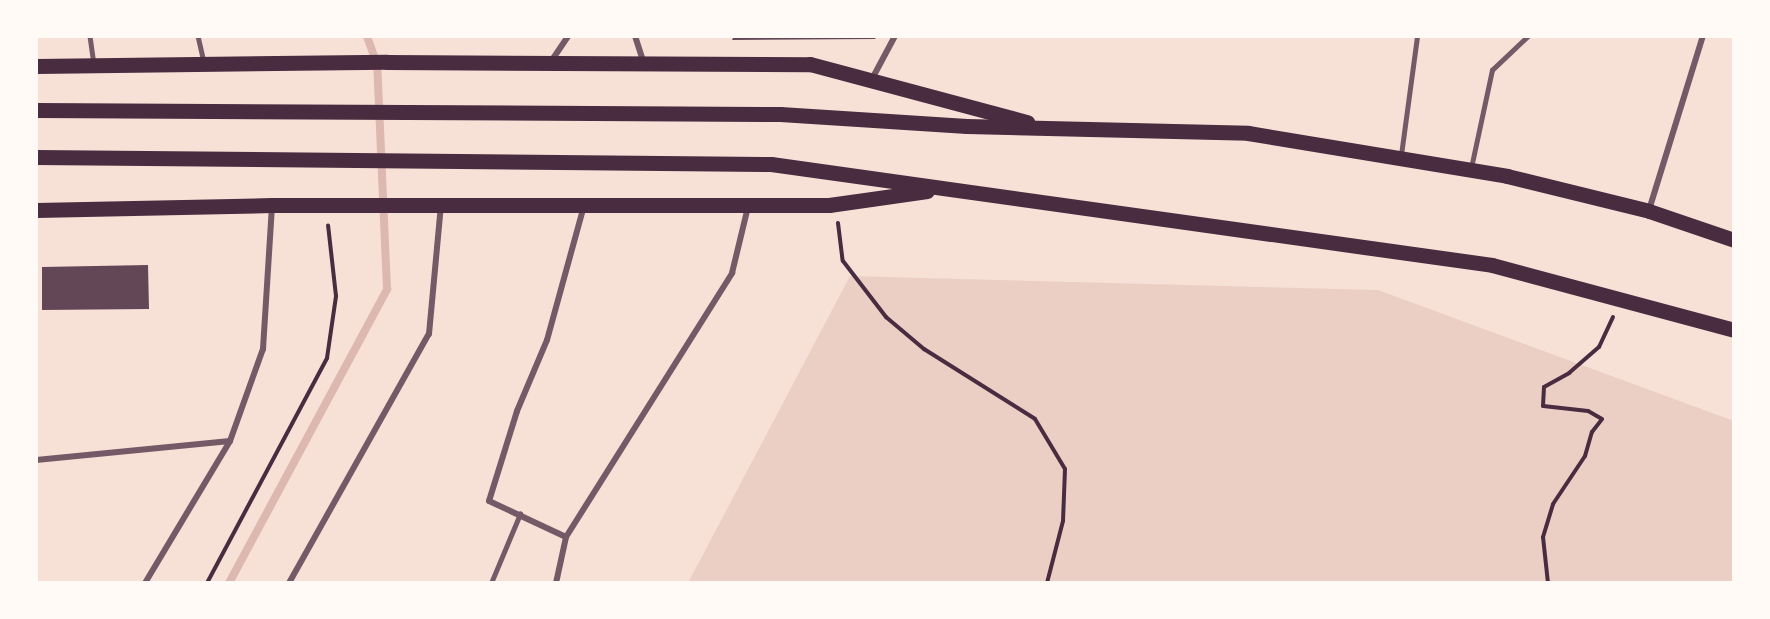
<!DOCTYPE html>
<style>
body{margin:0}
#map{position:relative;width:1770px;height:619px;overflow:hidden;background:#f7e1d7;font-family:Helvetica,sans-serif}
div>[style]{position:absolute}
[style*='--x']{left:calc(var(--x)*1px);top:calc(var(--y)*1px);width:calc(var(--w)*1px);rotate:calc(var(--a)*1deg)}
.green>*{inset:0;background:#ebcfc5}
.stream>*{height:8px;margin:-4px;padding:0 4px;transform-origin:4px;border-radius:4px;background:#dcb8b0}
.building>*{inset:0;background:#644757}
.path>*{height:4px;margin:-2px;padding:0 2px;transform-origin:2px;border-radius:2px;background:#4a2c40}
.service>*{height:4.5px;margin:-2.25px;padding:0 2.25px;transform-origin:2.25px;border-radius:2.25px;background:#755966}
.minor>*{height:6px;margin:-3px;padding:0 3px;transform-origin:3px;border-radius:3px;background:#755966}
.primary>*{height:15px;margin:-7.5px;padding:0 7.5px;transform-origin:7.5px;border-radius:7.5px;background:#4a2c40}
span{translate:-50% -50%;white-space:nowrap;text-align:center;line-height:1.15;-webkit-text-stroke:6px #fffaf5;paint-order:stroke}
.frame{position:absolute;inset:0;border:38px solid #fffaf5;pointer-events:none}
</style>
<div id="map">
<div class="green">
<div style="clip-path:polygon(850px 276px,1378px 290px,1734px 421px,1734px 583px,688px 583px)"></div>
</div>
<div class="stream">
<div style="--x:229;--y:583;--w:334;--a:-61.7"></div>
<div style="--x:387;--y:289;--w:225;--a:-92.5"></div>
<div style="--x:377;--y:64;--w:30;--a:-110"></div>
</div>
<div class="building">
<div style="clip-path:polygon(734px 36px,877px 36px,875px 39px,732px 40px)"></div>
<div style="clip-path:polygon(148px 265px,149px 309px,42px 310px,42px 267px)"></div>
</div>
<div class="path">
<div style="--x:838;--y:223;--w:38;--a:83"></div>
<div style="--x:843;--y:261;--w:71;--a:52.5"></div>
<div style="--x:886;--y:317;--w:50;--a:40.1"></div>
<div style="--x:924;--y:349;--w:131;--a:32.2"></div>
<div style="--x:1035;--y:419;--w:58;--a:59"></div>
<div style="--x:1065;--y:469;--w:52;--a:92.2"></div>
<div style="--x:1063;--y:521;--w:64;--a:104.5"></div>
<div style="--x:207;--y:583;--w:255;--a:-61.9"></div>
<div style="--x:327;--y:358;--w:63;--a:-81.7"></div>
<div style="--x:336;--y:296;--w:71;--a:-96.4"></div>
<div style="--x:1548;--y:583;--w:46;--a:-96.2"></div>
<div style="--x:1543;--y:537;--w:34;--a:-73"></div>
<div style="--x:1553;--y:504;--w:58;--a:-56.3"></div>
<div style="--x:1585;--y:456;--w:25;--a:-74"></div>
<div style="--x:1592;--y:432;--w:16;--a:-52"></div>
<div style="--x:1602;--y:419;--w:16;--a:-150"></div>
<div style="--x:1588;--y:411;--w:45;--a:-173.7"></div>
<div style="--x:1543;--y:406;--w:19;--a:-87"></div>
<div style="--x:1544;--y:387;--w:29;--a:-29"></div>
<div style="--x:1569;--y:373;--w:40;--a:-41"></div>
<div style="--x:1599;--y:347;--w:33;--a:-65"></div>
</div>
<div class="service">
<div style="--x:90;--y:36;--w:28;--a:82"></div>
<div style="--x:198;--y:36;--w:28;--a:77"></div>
<div style="--x:1401;--y:155;--w:120;--a:-82.3"></div>
<div style="--x:1471;--y:168;--w:100;--a:-77.9"></div>
<div style="--x:1492;--y:70;--w:50;--a:-43.4"></div>
<div style="--x:491;--y:583;--w:75;--a:-67.2"></div>
</div>
<div class="minor">
<div style="--x:635;--y:36;--w:26;--a:72"></div>
<div style="--x:552;--y:60;--w:29;--a:-56"></div>
<div style="--x:872;--y:79;--w:49;--a:-61.9"></div>
<div style="--x:1649;--y:210;--w:182;--a:-72.8"></div>
<div style="--x:36;--y:460;--w:195;--a:-5.6"></div>
<div style="--x:566;--y:537;--w:85;--a:-154.9"></div>
<div style="--x:489;--y:501;--w:94;--a:-72.7"></div>
<div style="--x:517;--y:411;--w:77;--a:-67.1"></div>
<div style="--x:547;--y:340;--w:139;--a:-74.6"></div>
<div style="--x:145;--y:583;--w:165;--a:-59.1"></div>
<div style="--x:230;--y:441;--w:98;--a:-70.3"></div>
<div style="--x:263;--y:349;--w:144;--a:-86.4"></div>
<div style="--x:289;--y:583;--w:286;--a:-60.7"></div>
<div style="--x:429;--y:334;--w:130;--a:-84.7"></div>
<div style="--x:556;--y:583;--w:47;--a:-77.7"></div>
<div style="--x:566;--y:537;--w:312;--a:-57.8"></div>
<div style="--x:732;--y:273;--w:68;--a:-76.4"></div>
</div>
<div class="primary">
<div style="--x:36;--y:66;--w:351;--a:-0.7"></div>
<div style="--x:387;--y:62;--w:423;--a:0.3"></div>
<div style="--x:810;--y:64;--w:225;--a:15"></div>
<div style="--x:36;--y:110;--w:744;--a:0.31"></div>
<div style="--x:780;--y:114;--w:187;--a:3.7"></div>
<div style="--x:967;--y:126;--w:281;--a:1.4"></div>
<div style="--x:1248;--y:133;--w:263;--a:9.4"></div>
<div style="--x:1507;--y:176;--w:146;--a:13.8"></div>
<div style="--x:1649;--y:211;--w:90;--a:18.8"></div>
<div style="--x:36;--y:157;--w:735;--a:0.55"></div>
<div style="--x:771;--y:164;--w:728;--a:7.97"></div>
<div style="--x:1492;--y:265;--w:251;--a:15"></div>
<div style="--x:36;--y:210;--w:236;--a:-1.2"></div>
<div style="--x:272;--y:205;--w:557;--a:0"></div>
<div style="--x:829;--y:205;--w:99;--a:-8.1"></div>
</div>
<div class="frame"></div>
</div>
